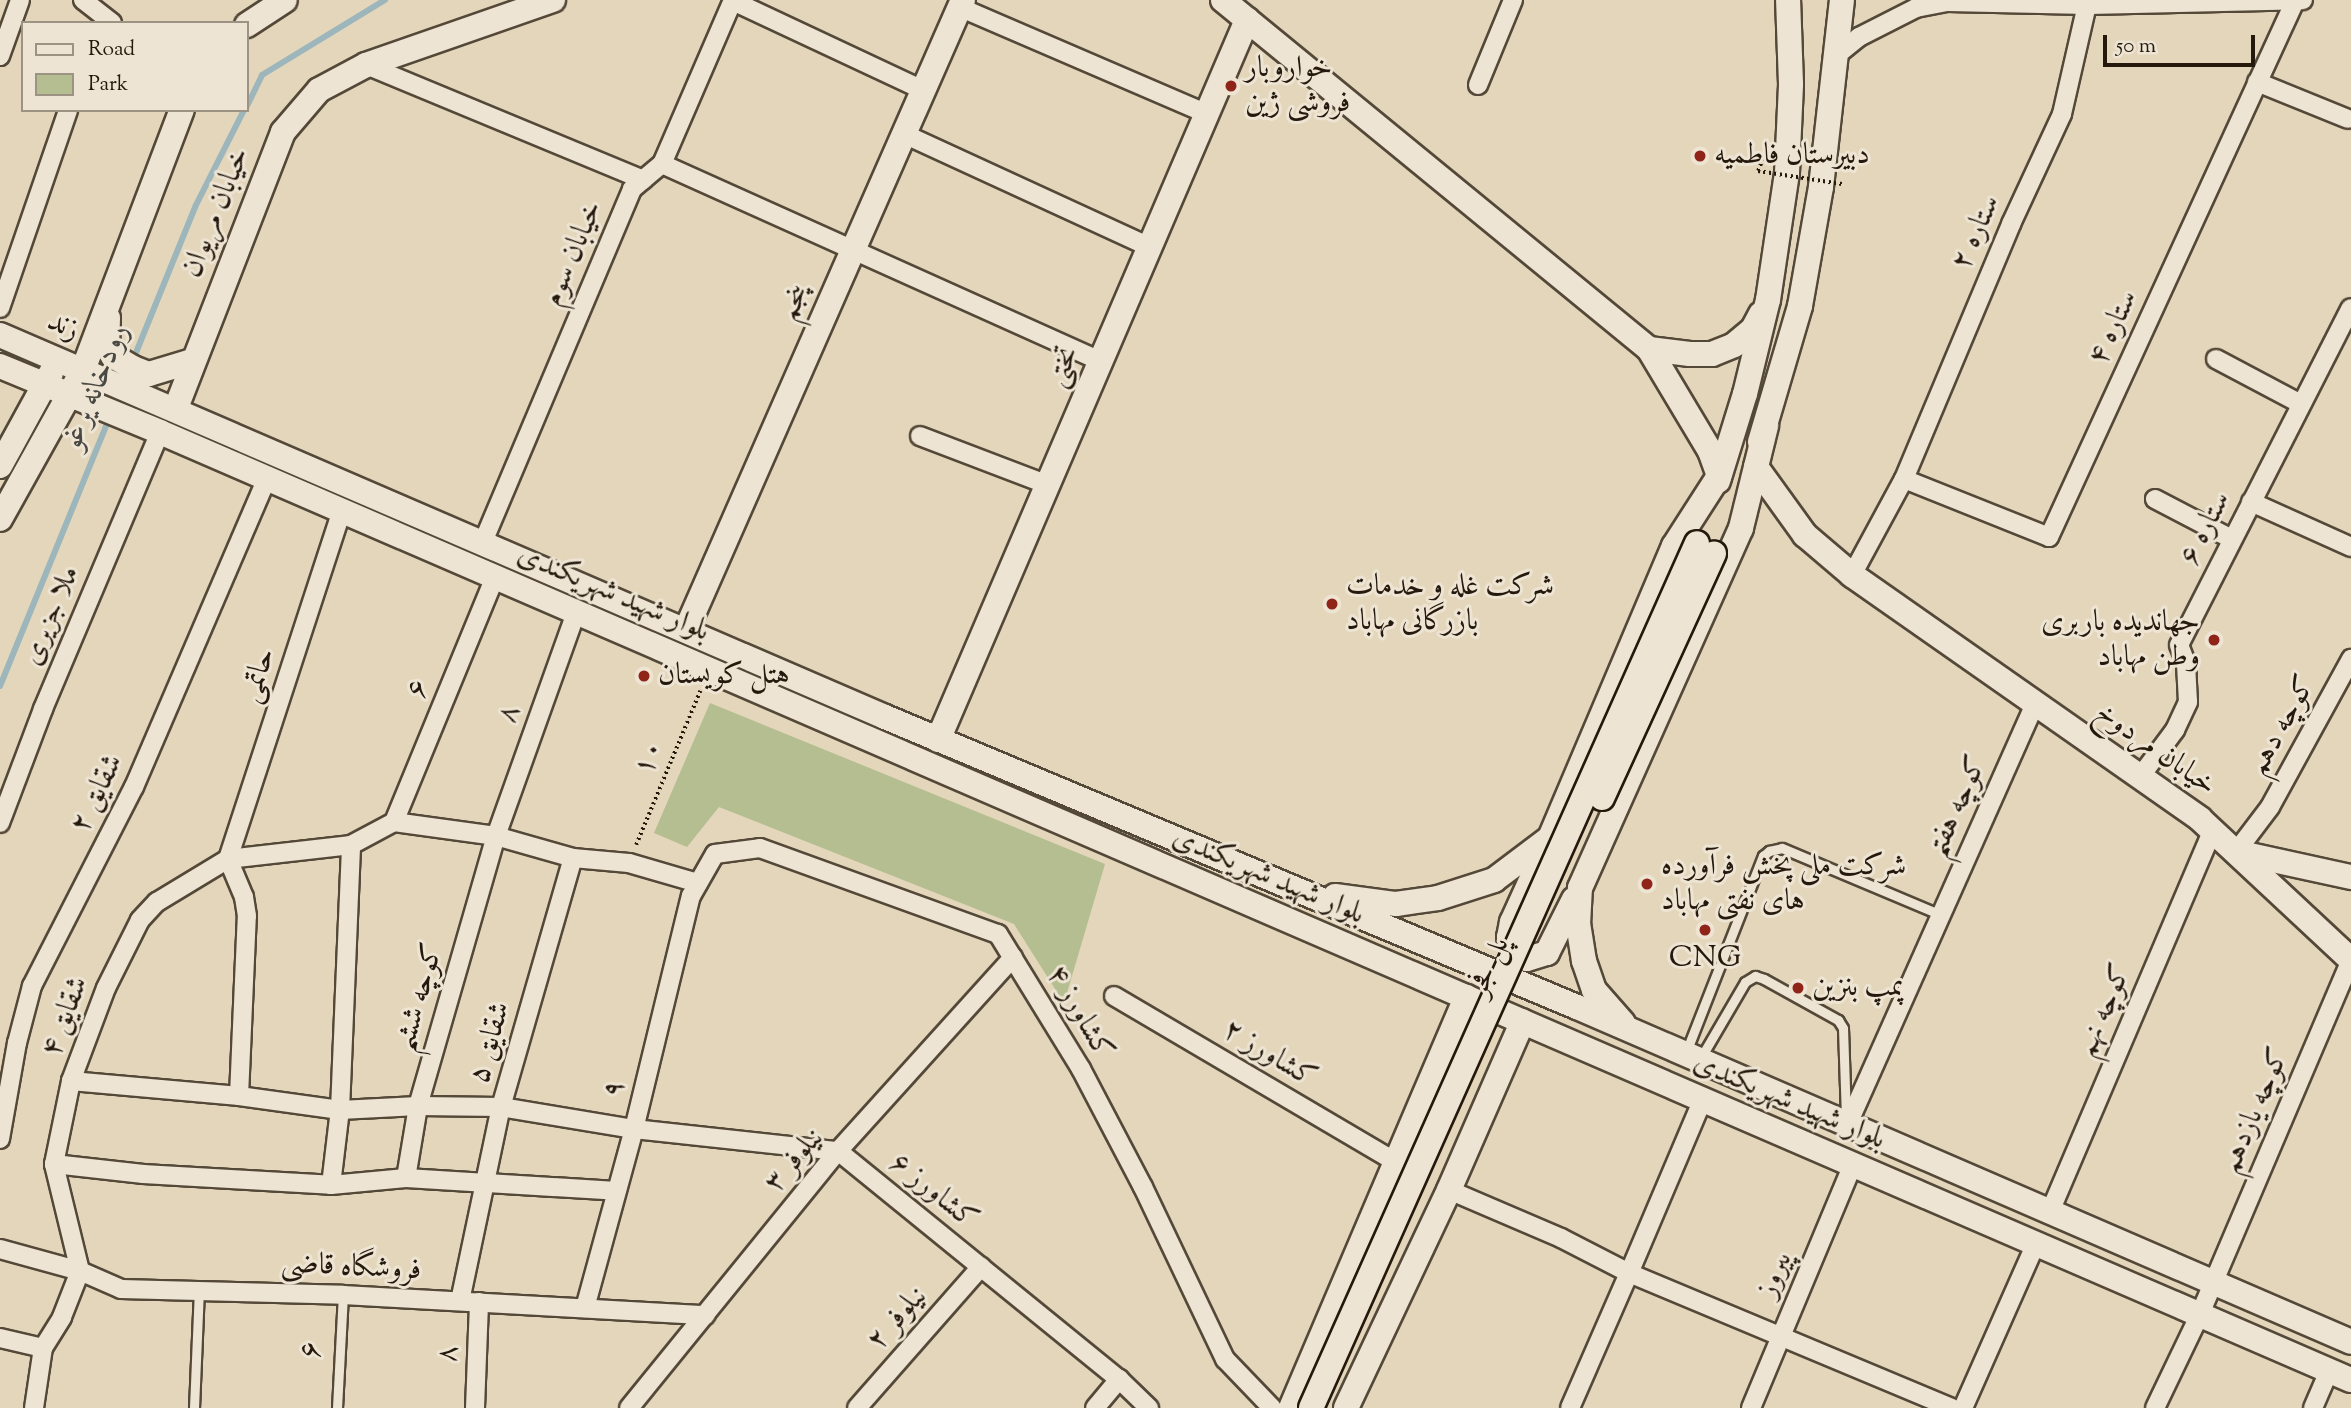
<!DOCTYPE html>
<meta charset="utf-8">
<style>
body{margin:0}
#map{position:relative;width:2351px;height:1408px;overflow:hidden;background:#e3d6bb;font-family:"Sorts Mill Goudy",Amiri,serif}
div>[style]{position:absolute}
[style*='--x']{left:calc(var(--x)*1px);top:calc(var(--y)*1px);width:calc(var(--w)*1px);rotate:calc(var(--a)*1deg)}
.green>*{inset:0;background:#b4be90}
.stream>*{height:6px;margin:-3px;padding:0 3px;transform-origin:3px;border-radius:3px;background:#9cb6bc}
.path>*{height:3.5px;margin-top:-1.75px;transform-origin:0;background:repeating-linear-gradient(90deg,#25190d 0 2px,transparent 0 5.5px)}
.roads{filter:drop-shadow(2px 0 #544838) drop-shadow(-2px 0 #544838) drop-shadow(0 2px #544838) drop-shadow(0 -2px #544838)}
.lane>*{height:9px;margin:-4.5px;padding:0 4.5px;transform-origin:4.5px;border-radius:4.5px;background:#ede4d3}
.street>*{height:18px;margin:-9px;padding:0 9px;transform-origin:9px;border-radius:9px;background:#ede4d3}
.secondary>*{height:24px;margin:-12px;padding:0 12px;transform-origin:12px;border-radius:12px;background:#ede4d3}
.path-bridge>*{height:3.5px;margin-top:-1.75px;transform-origin:0;background:repeating-linear-gradient(90deg,#25190d 0 2px,transparent 0 5.5px)}
.bridges{filter:drop-shadow(2px 0 #25190d) drop-shadow(-2px 0 #25190d) drop-shadow(0 2px #25190d) drop-shadow(0 -2px #25190d)}
.secondary-bridge>*{height:24px;margin:-12px;padding:0 12px;transform-origin:12px;border-radius:12px;background:#ede4d3}
.dots>*{width:19px;height:19px;translate:-50% -50%;box-sizing:border-box;border:4px solid #ede4d3;border-radius:50%}
span{translate:-50% -50%;white-space:nowrap;text-align:center;line-height:1.15;-webkit-text-stroke:6px #ede4d3;paint-order:stroke}
.poi-label{font-size:30px;color:#25190d}
.left{translate:0 -50%;text-align:left}
.right{translate:-100% -50%;text-align:right}
.street-label{font-size:30px;color:#25190d}
.water-label{font-size:32px;color:#494842;font-style:italic}
.legend{position:absolute;left:21px;top:21px;width:228px;height:91px;box-sizing:border-box;background:#ede4d3;border:2px solid #9d9384;margin:0;padding:9px 12px;list-style:none;font-size:21px;color:#25190d}
.legend li{display:flex;align-items:center;gap:14px;height:35px}
.legend b{width:35px;border:2px solid #9d9384}
.scale{position:absolute;left:2103px;top:35px;width:152px;height:32px;box-sizing:border-box;border:4px solid #25190d;border-top:0;padding-left:9px;font-size:21px;line-height:24px;white-space:nowrap;color:#25190d;-webkit-text-stroke:5px #ede4d3;paint-order:stroke}
</style>
<div id="map">
<div class="green">
<div style="clip-path:polygon(710px 703px,1105px 864px,1064px 1003px,1014px 924px,719px 807px,687px 847px,654px 833px)"></div>
</div>
<div class="stream">
<div style="--x:247;--y:106;--w:34;--a:-64"></div>
<div style="--x:262;--y:75;--w:144;--a:-31.4"></div>
<div style="--x:133;--y:360;--w:167;--a:-67.9"></div>
<div style="--x:196;--y:205;--w:106;--a:-63.2"></div>
<div style="--x:0;--y:686;--w:292;--a:-67.8"></div>
</div>
<div class="path">
<div style="--x:1758;--y:171;--w:19;--a:-69"></div>
<div style="--x:636;--y:845;--w:167;--a:-67.4"></div>
</div>
<div class="roads">
<div class="lane">
<div style="--x:1686;--y:1052;--w:211;--a:-68.6"></div>
<div style="--x:1763;--y:856;--w:8;--a:-40"></div>
<div style="--x:1769;--y:851;--w:13;--a:-13"></div>
<div style="--x:1782;--y:848;--w:173;--a:22.8"></div>
<div style="--x:1700;--y:1059;--w:89;--a:-59.7"></div>
<div style="--x:1745;--y:982;--w:12;--a:-31"></div>
<div style="--x:1755;--y:976;--w:9;--a:18"></div>
<div style="--x:1764;--y:979;--w:85;--a:29"></div>
<div style="--x:1838;--y:1020;--w:9;--a:58"></div>
<div style="--x:1843;--y:1028;--w:90;--a:88.1"></div>
<div style="--x:194;--y:1408;--w:118;--a:-87.6"></div>
<div style="--x:337;--y:1408;--w:113;--a:-87"></div>
</div>
<div class="street">
<div style="--x:83;--y:0;--w:37;--a:38"></div>
<div style="--x:733;--y:1;--w:210;--a:25.1"></div>
<div style="--x:959;--y:7;--w:270;--a:23.3"></div>
<div style="--x:1838;--y:54;--w:27;--a:-39"></div>
<div style="--x:1859;--y:37;--w:64;--a:-27"></div>
<div style="--x:1916;--y:8;--w:33;--a:-11"></div>
<div style="--x:1948;--y:2;--w:139;--a:1.2"></div>
<div style="--x:2087;--y:5;--w:216;--a:-1.3"></div>
<div style="--x:0;--y:56;--w:59;--a:-70.3"></div>
<div style="--x:366;--y:65;--w:300;--a:22.5"></div>
<div style="--x:2257;--y:82;--w:98;--a:22.1"></div>
<div style="--x:1478;--y:85;--w:92;--a:-67.6"></div>
<div style="--x:904;--y:134;--w:271;--a:24.7"></div>
<div style="--x:662;--y:164;--w:481;--a:24.2"></div>
<div style="--x:0;--y:308;--w:209;--a:-71"></div>
<div style="--x:2216;--y:359;--w:96;--a:27.9"></div>
<div style="--x:920;--y:436;--w:135;--a:20.9"></div>
<div style="--x:1904;--y:479;--w:156;--a:21.8"></div>
<div style="--x:2049;--y:537;--w:590;--a:-65.35"></div>
<div style="--x:2155;--y:499;--w:87;--a:27.5"></div>
<div style="--x:2251;--y:502;--w:110;--a:24.2"></div>
<div style="--x:483;--y:542;--w:383;--a:-67.1"></div>
<div style="--x:632;--y:189;--w:39;--a:-40"></div>
<div style="--x:662;--y:164;--w:179;--a:-66.6"></div>
<div style="--x:1852;--y:575;--w:109;--a:-61.6"></div>
<div style="--x:1904;--y:479;--w:277;--a:-67.2"></div>
<div style="--x:2011;--y:224;--w:121;--a:-65.1"></div>
<div style="--x:2062;--y:114;--w:112;--a:-77.1"></div>
<div style="--x:2140;--y:777;--w:59;--a:-53.3"></div>
<div style="--x:2175;--y:730;--w:31;--a:-65"></div>
<div style="--x:2188;--y:702;--w:39;--a:-93"></div>
<div style="--x:2186;--y:663;--w:19;--a:-111"></div>
<div style="--x:2179;--y:645;--w:378;--a:-63"></div>
<div style="--x:394;--y:822;--w:265;--a:-67.6"></div>
<div style="--x:394;--y:822;--w:103;--a:7.8"></div>
<div style="--x:496;--y:836;--w:80;--a:15.9"></div>
<div style="--x:0;--y:823;--w:122;--a:-69.3"></div>
<div style="--x:43;--y:709;--w:301;--a:-67.1"></div>
<div style="--x:2236;--y:852;--w:56;--a:-52.9"></div>
<div style="--x:2270;--y:807;--w:169;--a:-61.3"></div>
<div style="--x:1114;--y:996;--w:327;--a:30.5"></div>
<div style="--x:71;--y:1081;--w:169;--a:5.1"></div>
<div style="--x:239;--y:1096;--w:102;--a:7.9"></div>
<div style="--x:340;--y:1110;--w:78;--a:-2.9"></div>
<div style="--x:418;--y:1106;--w:83;--a:0.7"></div>
<div style="--x:501;--y:1107;--w:135;--a:9.4"></div>
<div style="--x:634;--y:1129;--w:205;--a:6.2"></div>
<div style="--x:838;--y:1151;--w:362;--a:39.1"></div>
<div style="--x:1119;--y:1379;--w:42;--a:44"></div>
<div style="--x:239;--y:1096;--w:180;--a:-87.5"></div>
<div style="--x:247;--y:916;--w:19;--a:-99"></div>
<div style="--x:244;--y:897;--w:41;--a:-112.8"></div>
<div style="--x:228;--y:859;--w:366;--a:-71.9"></div>
<div style="--x:1703;--y:1099;--w:189;--a:113"></div>
<div style="--x:1629;--y:1273;--w:350;--a:22.7"></div>
<div style="--x:1847;--y:1126;--w:463;--a:-66"></div>
<div style="--x:0;--y:1139;--w:97;--a:-80"></div>
<div style="--x:17;--y:1043;--w:59;--a:-75.3"></div>
<div style="--x:32;--y:986;--w:224;--a:-62.9"></div>
<div style="--x:134;--y:787;--w:336;--a:-66.7"></div>
<div style="--x:54;--y:1164;--w:90;--a:6.4"></div>
<div style="--x:143;--y:1174;--w:188;--a:3.3"></div>
<div style="--x:331;--y:1185;--w:75;--a:-5.3"></div>
<div style="--x:406;--y:1178;--w:211;--a:3.5"></div>
<div style="--x:406;--y:1178;--w:73;--a:-80.5"></div>
<div style="--x:418;--y:1106;--w:281;--a:-73.9"></div>
<div style="--x:496;--y:836;--w:238;--a:-70.3"></div>
<div style="--x:331;--y:1185;--w:76;--a:-83.2"></div>
<div style="--x:340;--y:1110;--w:265;--a:-87.6"></div>
<div style="--x:1449;--y:1190;--w:122;--a:23.2"></div>
<div style="--x:1561;--y:1238;--w:76;--a:27.2"></div>
<div style="--x:1629;--y:1273;--w:147;--a:113.6"></div>
<div style="--x:2049;--y:1214;--w:416;--a:-66.9"></div>
<div style="--x:0;--y:1249;--w:83;--a:15.4"></div>
<div style="--x:80;--y:1271;--w:45;--a:23.7"></div>
<div style="--x:121;--y:1289;--w:222;--a:1.5"></div>
<div style="--x:343;--y:1295;--w:363;--a:3.2"></div>
<div style="--x:460;--y:1301;--w:198;--a:-78.1"></div>
<div style="--x:501;--y:1107;--w:259;--a:-73.9"></div>
<div style="--x:573;--y:858;--w:56;--a:5.1"></div>
<div style="--x:629;--y:863;--w:72;--a:16.2"></div>
<div style="--x:585;--y:1308;--w:186;--a:-74.7"></div>
<div style="--x:634;--y:1129;--w:240;--a:-76.3"></div>
<div style="--x:691;--y:896;--w:48;--a:-60.3"></div>
<div style="--x:715;--y:854;--w:45;--a:-7.6"></div>
<div style="--x:760;--y:848;--w:253;--a:19.9"></div>
<div style="--x:998;--y:934;--w:158;--a:58.4"></div>
<div style="--x:1081;--y:1069;--w:133;--a:62.3"></div>
<div style="--x:1143;--y:1187;--w:191;--a:64.5"></div>
<div style="--x:1225;--y:1359;--w:68;--a:46.2"></div>
<div style="--x:0;--y:1338;--w:44;--a:13.1"></div>
<div style="--x:34;--y:1408;--w:61;--a:-81.5"></div>
<div style="--x:43;--y:1348;--w:36;--a:-58"></div>
<div style="--x:62;--y:1317;--w:49;--a:-68.6"></div>
<div style="--x:80;--y:1271;--w:110;--a:-103.7"></div>
<div style="--x:54;--y:1164;--w:85;--a:-78.4"></div>
<div style="--x:71;--y:1081;--w:99;--a:-69.4"></div>
<div style="--x:106;--y:988;--w:76;--a:-63.4"></div>
<div style="--x:140;--y:920;--w:25;--a:-47"></div>
<div style="--x:157;--y:902;--w:83;--a:-31.2"></div>
<div style="--x:228;--y:859;--w:124;--a:-6.5"></div>
<div style="--x:351;--y:845;--w:49;--a:-28.1"></div>
<div style="--x:475;--y:1408;--w:106;--a:-87.8"></div>
<div style="--x:629;--y:1408;--w:331;--a:-50.9"></div>
<div style="--x:838;--y:1151;--w:261;--a:-47.9"></div>
<div style="--x:857;--y:1408;--w:188;--a:-48.7"></div>
<div style="--x:1095;--y:1408;--w:38;--a:-50"></div>
<div style="--x:1751;--y:1408;--w:264;--a:-67.3"></div>
<div style="--x:1963;--y:1408;--w:180;--a:-66.1"></div>
<div style="--x:2155;--y:1408;--w:104;--a:-64.4"></div>
<div style="--x:2200;--y:1314;--w:385;--a:-66.9"></div>
<div style="--x:2313;--y:1408;--w:40;--a:-66.6"></div>
</div>
<div class="secondary">
<div style="--x:1223;--y:0;--w:551;--a:39.33"></div>
<div style="--x:1649;--y:349;--w:119;--a:59.1"></div>
<div style="--x:1710;--y:451;--w:27;--a:70"></div>
<div style="--x:247;--y:25;--w:45;--a:-33.3"></div>
<div style="--x:108;--y:318;--w:28;--a:92"></div>
<div style="--x:107;--y:346;--w:12;--a:59"></div>
<div style="--x:113;--y:356;--w:23;--a:31"></div>
<div style="--x:133;--y:368;--w:17;--a:21"></div>
<div style="--x:149;--y:374;--w:45;--a:-16.8"></div>
<div style="--x:0;--y:335;--w:964;--a:23.35"></div>
<div style="--x:885;--y:717;--w:750;--a:22.74"></div>
<div style="--x:1577;--y:1007;--w:843;--a:23.4"></div>
<div style="--x:1649;--y:349;--w:41;--a:7"></div>
<div style="--x:1690;--y:354;--w:22;--a:0"></div>
<div style="--x:1712;--y:354;--w:24;--a:-22"></div>
<div style="--x:1734;--y:345;--w:25;--a:-40"></div>
<div style="--x:1753;--y:329;--w:17;--a:-62"></div>
<div style="--x:0;--y:366;--w:173;--a:22.4"></div>
<div style="--x:160;--y:432;--w:2387;--a:23.4"></div>
<div style="--x:176;--y:408;--w:296;--a:-68.8"></div>
<div style="--x:283;--y:132;--w:55;--a:-49.4"></div>
<div style="--x:319;--y:90;--w:53;--a:-28"></div>
<div style="--x:366;--y:65;--w:198;--a:-19.2"></div>
<div style="--x:1760;--y:442;--w:142;--a:-73.6"></div>
<div style="--x:1800;--y:306;--w:121;--a:-80"></div>
<div style="--x:1821;--y:187;--w:188;--a:-83.6"></div>
<div style="--x:0;--y:466;--w:106;--a:-61.3"></div>
<div style="--x:1756;--y:467;--w:84;--a:54.2"></div>
<div style="--x:1805;--y:535;--w:62;--a:40.4"></div>
<div style="--x:1852;--y:575;--w:425;--a:35"></div>
<div style="--x:2200;--y:819;--w:207;--a:43"></div>
<div style="--x:1718;--y:481;--w:91;--a:-72.8"></div>
<div style="--x:1745;--y:394;--w:97;--a:-76.3"></div>
<div style="--x:1768;--y:300;--w:128;--a:-81.5"></div>
<div style="--x:1787;--y:173;--w:89;--a:-87.4"></div>
<div style="--x:1791;--y:84;--w:84;--a:-92"></div>
<div style="--x:0;--y:519;--w:171;--a:-60.9"></div>
<div style="--x:83;--y:370;--w:278;--a:-69.2"></div>
<div style="--x:686;--y:630;--w:688;--a:-66.27"></div>
<div style="--x:938;--y:740;--w:784;--a:-66.77"></div>
<div style="--x:1547;--y:845;--w:85;--a:114.4"></div>
<div style="--x:1512;--y:922;--w:15;--a:101"></div>
<div style="--x:1509;--y:937;--w:15;--a:70"></div>
<div style="--x:1514;--y:951;--w:15;--a:32"></div>
<div style="--x:1527;--y:959;--w:21;--a:-17"></div>
<div style="--x:1547;--y:953;--w:60;--a:-63.4"></div>
<div style="--x:2236;--y:852;--w:118;--a:12.3"></div>
<div style="--x:1335;--y:896;--w:62;--a:7.5"></div>
<div style="--x:1396;--y:904;--w:42;--a:-8.1"></div>
<div style="--x:1438;--y:898;--w:59;--a:-17.8"></div>
<div style="--x:1494;--y:880;--w:70;--a:-36.9"></div>
<div style="--x:1550;--y:838;--w:317;--a:-67"></div>
<div style="--x:1674;--y:546;--w:83;--a:-57.3"></div>
<div style="--x:1623;--y:1023;--w:44;--a:-131.3"></div>
<div style="--x:1594;--y:990;--w:31;--a:-109"></div>
<div style="--x:1584;--y:961;--w:36;--a:-99"></div>
<div style="--x:1578;--y:925;--w:37;--a:-87"></div>
<div style="--x:1580;--y:888;--w:394;--a:-65.9"></div>
<div style="--x:1741;--y:528;--w:105;--a:-76.2"></div>
<div style="--x:1291;--y:1408;--w:447;--a:-66.9"></div>
<div style="--x:1346;--y:1408;--w:241;--a:-64.7"></div>
<div style="--x:1449;--y:1190;--w:184;--a:-66.4"></div>
</div>
</div>
<div class="path-bridge">
<div style="--x:1758;--y:171;--w:85;--a:8.8"></div>
</div>
<div class="bridges">
<div class="secondary-bridge">
<div style="--x:1602;--y:798;--w:269;--a:-65.4"></div>
<div style="--x:1311;--y:1408;--w:947;--a:-65.95"></div>
</div>
</div>
<div class="dots">
<div style="left:1231px;top:86px;background:#8f2418"></div>
<div style="left:1700px;top:156px;background:#8f2418"></div>
<div style="left:1332px;top:604px;background:#8f2418"></div>
<div style="left:2214px;top:640px;background:#8f2418"></div>
<div style="left:644px;top:676px;background:#8f2418"></div>
<div style="left:1647px;top:884px;background:#8f2418"></div>
<div style="left:1705px;top:930px;background:#8f2418"></div>
<div style="left:1798px;top:988px;background:#8f2418"></div>
</div>
<div class="poi-label">
<span class="left" style="left:1245px;top:86px">خواروبار<br>فروشی ژین</span>
<span class="left" style="left:1714px;top:156px">دبیرستان فاطمیه</span>
<span class="left" style="left:1346px;top:604px">شرکت غله و خدمات<br>بازرگانی مهاباد</span>
<span class="right" style="left:2200px;top:640px">جهاندیده باربری<br>وطن مهاباد</span>
<span class="left" style="left:658px;top:676px">هتل کویستان</span>
<span class="left" style="left:1661px;top:884px">شرکت ملی پخش فرآورده<br>های نفتی مهاباد</span>
<span style="left:1705px;top:959px">CNG</span>
<span class="left" style="left:1812px;top:988px">پمپ بنزین</span>
</div>
<div class="street-label">
<span style="left:217px;top:213px;rotate:-68deg">خیابان مریوان</span>
<span style="left:1977px;top:233px;rotate:-66deg">ستاره ۲</span>
<span style="left:574px;top:254px;rotate:-67deg">خیابان سوم</span>
<span style="left:795px;top:303px;rotate:-66deg">پنجم</span>
<span style="left:63px;top:327px;rotate:23deg">زند</span>
<span style="left:2114px;top:328px;rotate:-65deg">ستاره ۴</span>
<span style="left:1064px;top:367px;rotate:-66deg">تختی</span>
<span style="left:2206px;top:529px;rotate:-63deg">ستاره ۶</span>
<span style="left:613px;top:594px;rotate:23deg">بلوار شهید شهریکندی</span>
<span style="left:52px;top:616px;rotate:-67deg">ملا جزیری</span>
<span style="left:259px;top:676px;rotate:-72deg">حاتمی</span>
<span style="left:419px;top:689px;rotate:-68deg">۶</span>
<span style="left:510px;top:714px;rotate:-70deg">۸</span>
<span style="left:2283px;top:726px;rotate:-61deg">کوچه دهم</span>
<span style="left:2155px;top:750px;rotate:35deg">خیابان مردوخ</span>
<span style="left:650px;top:758px;rotate:-68deg">۱۰</span>
<span style="left:98px;top:794px;rotate:-64deg">شقایق ۲</span>
<span style="left:1958px;top:807px;rotate:-66deg">کوچه هفتم</span>
<span style="left:1268px;top:877px;rotate:23deg">بلوار شهید شهریکندی</span>
<span style="left:1490px;top:967px;rotate:-66deg">پل فجر</span>
<span style="left:420px;top:998px;rotate:-74deg">کوچه ششم</span>
<span style="left:2105px;top:1011px;rotate:-67deg">کوچه نهم</span>
<span style="left:1079px;top:1013px;rotate:60deg">کشاورز ۴</span>
<span style="left:66px;top:1017px;rotate:-69deg">شقایق ۴</span>
<span style="left:491px;top:1043px;rotate:-74deg">شقایق ۵</span>
<span style="left:1269px;top:1055px;rotate:31deg">کشاورز ۲</span>
<span style="left:615px;top:1089px;rotate:-76deg">۹</span>
<span style="left:1789px;top:1102px;rotate:23deg">بلوار شهید شهریکندی</span>
<span style="left:2256px;top:1111px;rotate:-67deg">کوچه یازدهم</span>
<span style="left:795px;top:1161px;rotate:-50deg">نیلوفر ۳</span>
<span style="left:933px;top:1192px;rotate:39deg">کشاورز ۶</span>
<span style="left:351px;top:1268px;rotate:3deg">فروشگاه قاضی</span>
<span style="left:1776px;top:1275px;rotate:-67deg">پیروز</span>
<span style="left:898px;top:1319px;rotate:-49deg">نیلوفر ۲</span>
<span style="left:312px;top:1350px;rotate:-87deg">۶</span>
<span style="left:449px;top:1354px;rotate:-87deg">۸</span>
</div>
<div class="water-label">
<span style="left:96px;top:387px;rotate:-68deg">رودخانه یرغو</span>
</div>
<ul class="legend">
<li><b style="height:9px;background:#ede4d3"></b>Road</li>
<li><b style="height:19px;background:#b4be90"></b>Park</li>
</ul>
<div class="scale">50 m</div>
</div>
